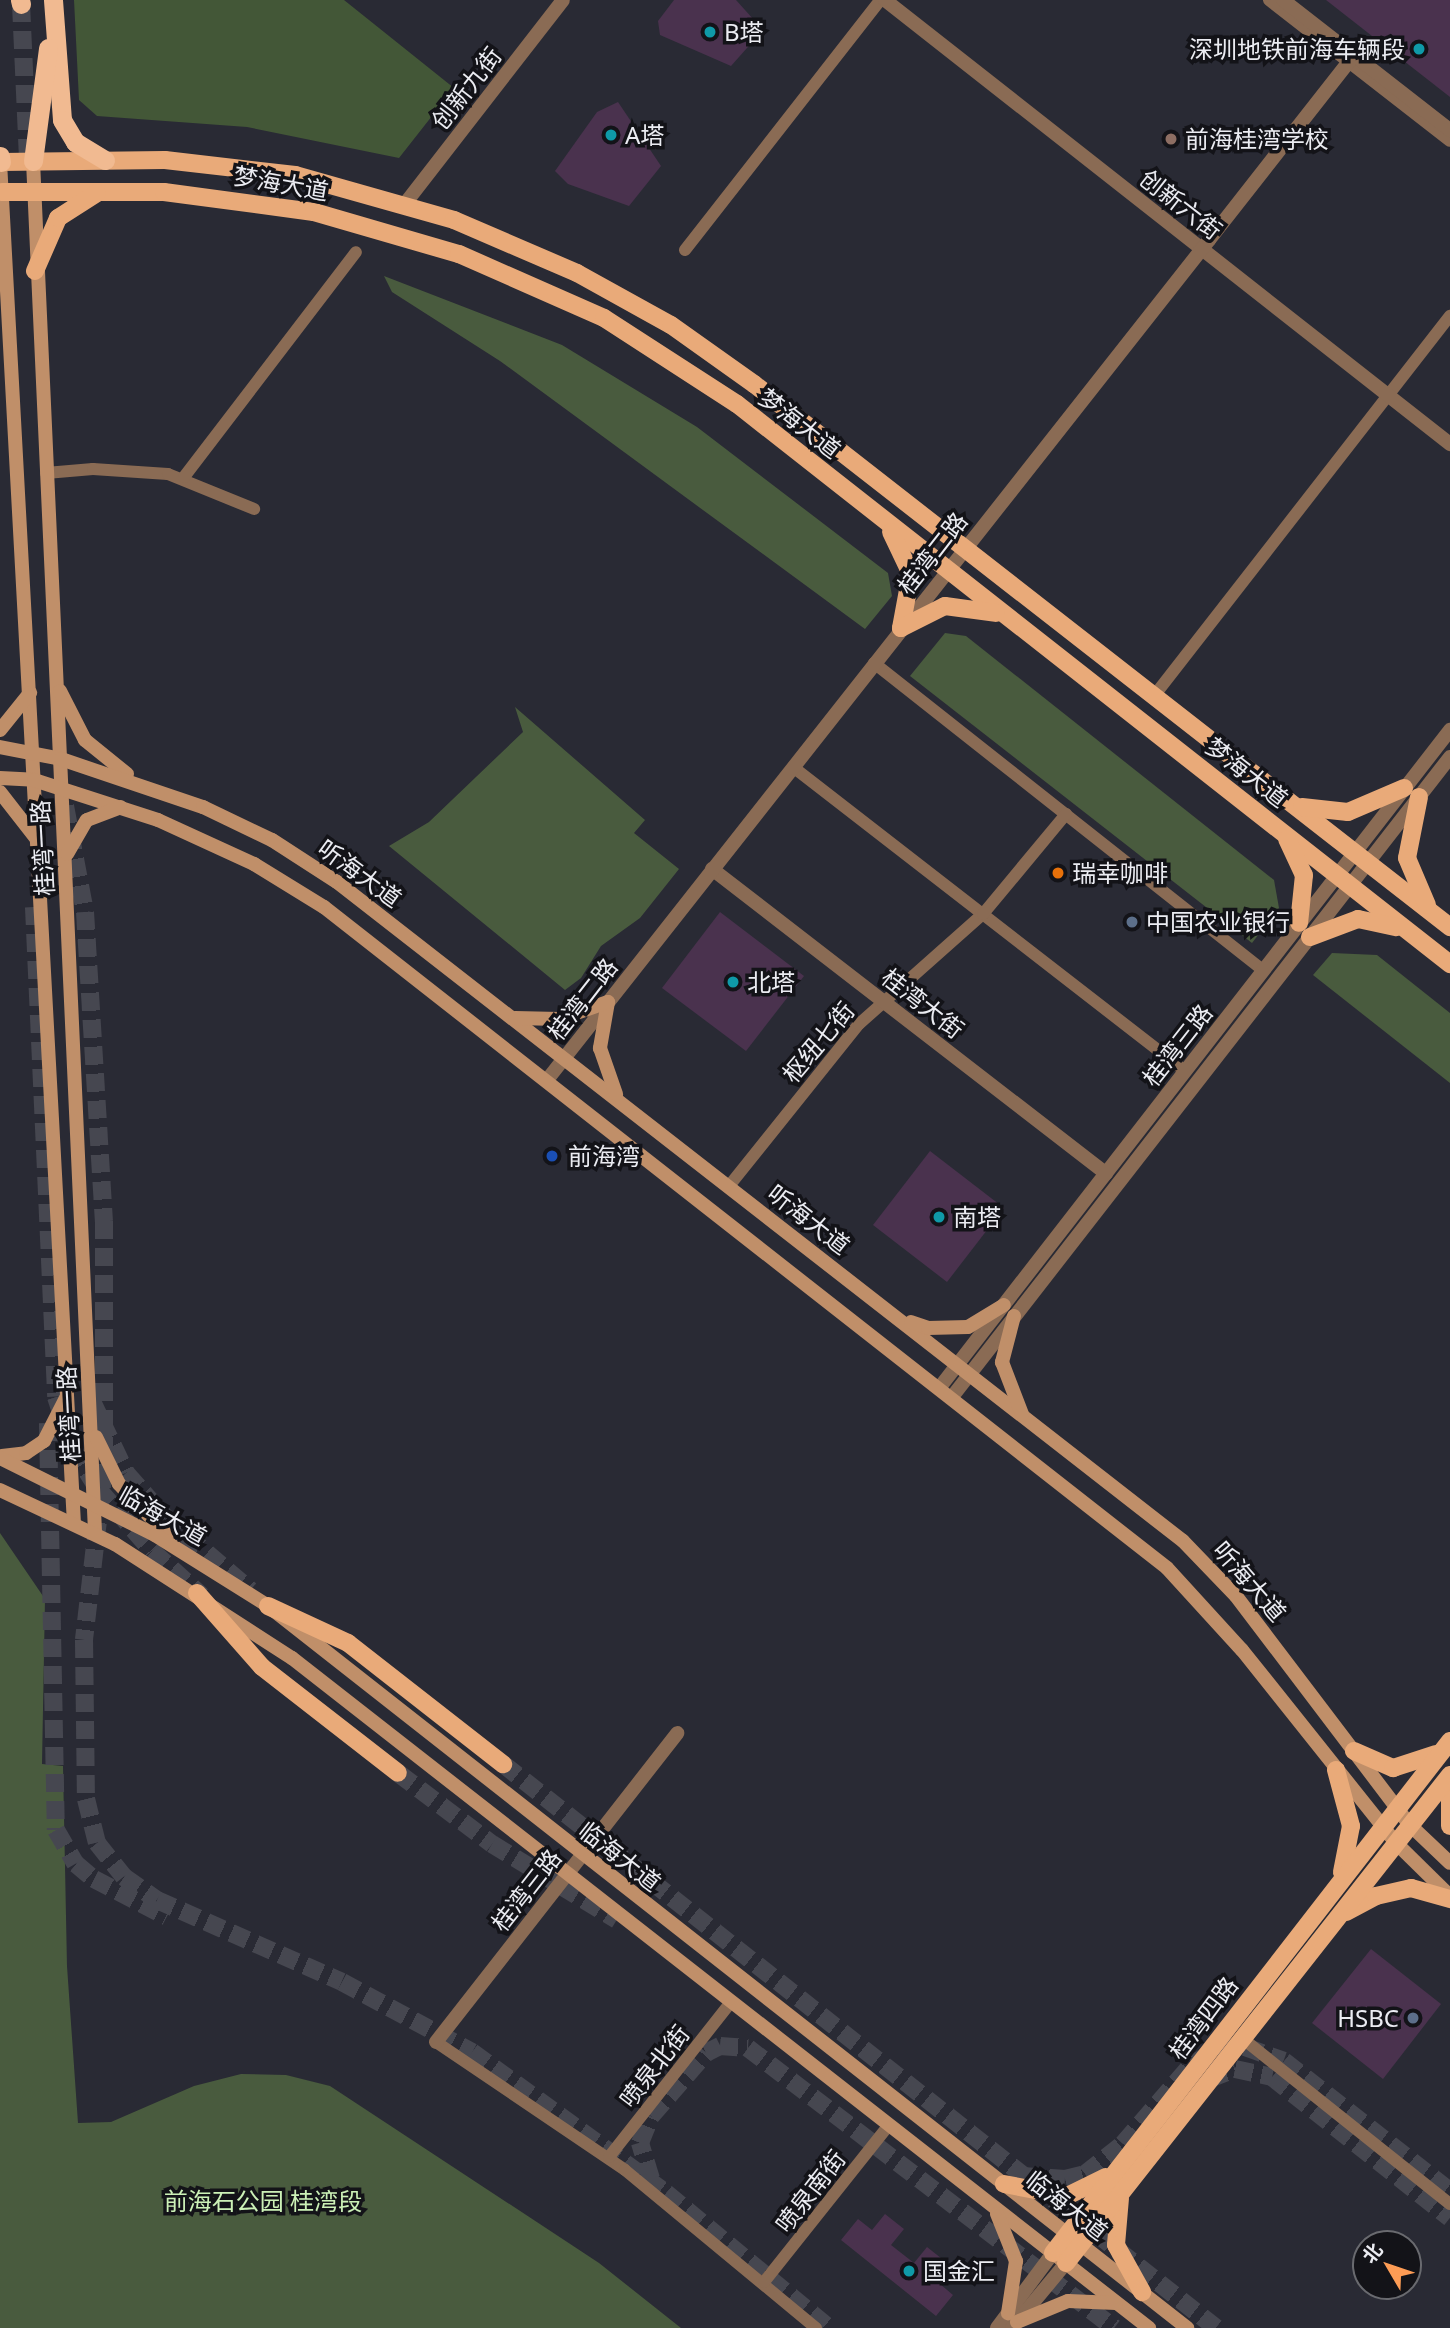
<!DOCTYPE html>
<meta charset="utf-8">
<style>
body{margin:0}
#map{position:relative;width:1450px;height:2328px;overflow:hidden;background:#292a34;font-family:"Noto Sans","Noto Sans SC",sans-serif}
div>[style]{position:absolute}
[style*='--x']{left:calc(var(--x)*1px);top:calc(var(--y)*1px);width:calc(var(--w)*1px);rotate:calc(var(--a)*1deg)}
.green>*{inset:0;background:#495b3e}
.forest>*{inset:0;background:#435737}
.building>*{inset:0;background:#4a324e}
.primary-tunnel>*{height:18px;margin-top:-9px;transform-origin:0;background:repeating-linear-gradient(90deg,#464750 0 18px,transparent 0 27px)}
.minor>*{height:12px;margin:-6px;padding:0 6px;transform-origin:6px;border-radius:6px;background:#8a6b54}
.tertiary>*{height:14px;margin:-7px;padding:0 7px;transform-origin:7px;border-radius:7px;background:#8a6b54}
.secondary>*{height:14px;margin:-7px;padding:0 7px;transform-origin:7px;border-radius:7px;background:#c08f69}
.primary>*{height:18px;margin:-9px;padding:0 9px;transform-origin:9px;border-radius:9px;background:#e9aa79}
.trunk>*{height:19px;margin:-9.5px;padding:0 9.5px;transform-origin:9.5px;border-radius:9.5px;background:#f1ba91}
.tertiary-bridge>*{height:14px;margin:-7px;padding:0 7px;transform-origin:7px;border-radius:7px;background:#8a6b54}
.dots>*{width:19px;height:19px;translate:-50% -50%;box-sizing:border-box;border:4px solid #131318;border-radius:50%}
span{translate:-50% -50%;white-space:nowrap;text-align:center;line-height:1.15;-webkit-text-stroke:7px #131318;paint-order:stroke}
.poi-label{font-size:24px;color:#ebecf2}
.left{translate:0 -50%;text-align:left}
.right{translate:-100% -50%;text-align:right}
.street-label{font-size:24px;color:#ebecf2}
.park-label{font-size:24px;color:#ccf1b7}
.north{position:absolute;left:1352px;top:2230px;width:70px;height:70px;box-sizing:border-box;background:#131318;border:2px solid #696a6f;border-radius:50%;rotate:309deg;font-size:19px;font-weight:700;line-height:28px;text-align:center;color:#ebecf2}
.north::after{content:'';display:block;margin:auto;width:24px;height:32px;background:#fd9c55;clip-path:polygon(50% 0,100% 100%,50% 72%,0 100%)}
</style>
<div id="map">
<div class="green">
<div style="clip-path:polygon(384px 276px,562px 345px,697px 427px,888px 573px,892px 596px,865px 629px,500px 361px,392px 292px)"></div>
<div style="clip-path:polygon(945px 633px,966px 636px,1274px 880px,1279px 908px,1252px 943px,910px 676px)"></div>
<div style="clip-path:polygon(515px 707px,645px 820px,634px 833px,679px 869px,640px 918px,601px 946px,581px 978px,565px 990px,389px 846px,429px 822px,523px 732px)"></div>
<div style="clip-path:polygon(1332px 953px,1377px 955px,1450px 1013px,1450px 1083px,1313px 975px)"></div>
<div style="clip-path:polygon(0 1533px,45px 1599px,42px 1764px,63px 1766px,67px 1966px,78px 2123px,111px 2122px,194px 2086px,241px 2074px,286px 2075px,330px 2086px,599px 2263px,681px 2328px,0 2328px)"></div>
</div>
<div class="forest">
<div style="clip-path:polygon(74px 0,344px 0,454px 88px,399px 158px,247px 127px,97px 116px,79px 100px)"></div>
</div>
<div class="building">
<div style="clip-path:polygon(674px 0,736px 0,763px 30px,731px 66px,660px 35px,658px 21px)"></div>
<div style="clip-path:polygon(1326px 0,1450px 0,1450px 97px)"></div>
<div style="clip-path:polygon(618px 102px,661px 166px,629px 206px,568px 184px,555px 171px,597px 112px)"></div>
<div style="clip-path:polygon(720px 912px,804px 976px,746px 1051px,662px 988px)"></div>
<div style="clip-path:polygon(930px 1151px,1004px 1208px,947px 1282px,873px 1225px)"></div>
<div style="clip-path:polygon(1371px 1949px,1441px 2004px,1383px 2079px,1312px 2023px)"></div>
<div style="clip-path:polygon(885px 2214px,904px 2229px,891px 2245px,914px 2263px,927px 2247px,946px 2262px,933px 2278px,953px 2295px,936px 2316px,841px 2240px,858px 2219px,872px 2230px)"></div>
</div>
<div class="primary-tunnel">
<div style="--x:21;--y:4;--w:152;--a:87.4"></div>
<div style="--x:65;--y:806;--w:108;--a:79.3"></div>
<div style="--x:85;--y:912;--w:310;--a:86.5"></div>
<div style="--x:104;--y:1221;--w:248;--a:90"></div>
<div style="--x:104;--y:1469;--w:172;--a:96.7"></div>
<div style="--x:84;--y:1640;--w:159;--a:89.3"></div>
<div style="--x:86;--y:1799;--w:45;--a:76"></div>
<div style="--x:97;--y:1843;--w:43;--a:51.5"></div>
<div style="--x:124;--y:1877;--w:40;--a:34.9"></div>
<div style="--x:157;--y:1900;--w:202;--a:23.9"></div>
<div style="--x:342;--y:1982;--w:148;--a:28.3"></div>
<div style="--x:472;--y:2052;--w:240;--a:36"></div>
<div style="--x:666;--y:2193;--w:212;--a:39.6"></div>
<div style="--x:34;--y:907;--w:490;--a:87.4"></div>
<div style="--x:56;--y:1397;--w:55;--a:71.9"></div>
<div style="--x:73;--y:1449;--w:47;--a:58"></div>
<div style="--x:98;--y:1489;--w:82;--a:48.9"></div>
<div style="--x:152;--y:1551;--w:67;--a:42"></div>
<div style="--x:90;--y:1397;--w:84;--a:64.7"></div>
<div style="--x:126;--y:1473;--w:60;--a:48.4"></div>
<div style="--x:166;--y:1518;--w:111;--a:40.6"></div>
<div style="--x:48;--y:1423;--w:407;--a:88.9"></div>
<div style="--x:56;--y:1830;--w:39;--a:60"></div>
<div style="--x:76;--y:1864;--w:23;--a:40"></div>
<div style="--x:94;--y:1879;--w:82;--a:27.5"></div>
<div style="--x:503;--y:1764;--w:909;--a:38.34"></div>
<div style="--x:398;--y:1773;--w:118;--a:37.1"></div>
<div style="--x:492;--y:1844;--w:146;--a:31.3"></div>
<div style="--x:1209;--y:2079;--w:28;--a:-21"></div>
<div style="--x:1235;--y:2069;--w:38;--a:12"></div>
<div style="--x:1272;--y:2077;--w:227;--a:38.4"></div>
<div style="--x:1022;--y:2176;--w:43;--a:4"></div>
<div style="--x:1065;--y:2179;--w:21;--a:-14"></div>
<div style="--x:1085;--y:2174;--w:48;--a:-38.3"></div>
<div style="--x:1123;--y:2144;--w:106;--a:-49.2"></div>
<div style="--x:1192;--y:2064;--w:30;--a:-28"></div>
<div style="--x:1218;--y:2050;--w:27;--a:-6"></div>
<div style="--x:1245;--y:2047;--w:41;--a:19.7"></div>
<div style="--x:1284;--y:2061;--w:211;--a:38.1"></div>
<div style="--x:651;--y:2179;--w:38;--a:-107"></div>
<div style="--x:640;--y:2143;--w:29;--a:-68"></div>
<div style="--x:651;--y:2116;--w:84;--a:-48.9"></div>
<div style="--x:706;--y:2053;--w:16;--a:-27"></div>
<div style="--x:720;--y:2046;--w:28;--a:4"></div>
<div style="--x:748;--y:2048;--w:461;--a:37.4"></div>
</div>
<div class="minor">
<div style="--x:1269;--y:0;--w:229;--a:37.9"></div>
<div style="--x:685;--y:250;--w:317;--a:-52"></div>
<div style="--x:46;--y:473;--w:47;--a:-4.9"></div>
<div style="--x:93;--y:469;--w:75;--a:3.8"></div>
<div style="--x:168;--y:474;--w:93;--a:22.1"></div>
<div style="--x:184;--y:477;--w:283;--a:-52.6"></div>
<div style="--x:874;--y:663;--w:496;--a:38.3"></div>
<div style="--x:1154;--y:696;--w:482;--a:-52.1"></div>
<div style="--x:793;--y:767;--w:496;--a:37.8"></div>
<div style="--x:729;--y:1186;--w:208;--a:-51.3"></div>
<div style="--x:859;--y:1024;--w:166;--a:-41.6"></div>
<div style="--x:983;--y:914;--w:130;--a:-50.3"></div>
<div style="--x:1242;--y:2038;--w:266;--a:38.6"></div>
<div style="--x:436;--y:2042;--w:228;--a:34.1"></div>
<div style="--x:625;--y:2170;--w:248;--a:39.6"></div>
<div style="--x:609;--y:2157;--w:197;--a:-51.8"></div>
<div style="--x:764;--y:2282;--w:201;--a:-51.5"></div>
</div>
<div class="tertiary">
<div style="--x:885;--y:0;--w:719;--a:38.16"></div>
<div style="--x:1283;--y:0;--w:212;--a:37.9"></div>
<div style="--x:404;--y:205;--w:259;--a:-52.2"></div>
<div style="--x:712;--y:869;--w:498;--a:37.7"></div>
<div style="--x:547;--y:1080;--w:1070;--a:-51.76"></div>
<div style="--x:940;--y:1387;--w:832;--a:-52.18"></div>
<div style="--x:952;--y:1397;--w:811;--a:-52.11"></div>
<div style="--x:436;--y:2042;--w:392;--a:-52"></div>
<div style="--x:997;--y:2328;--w:94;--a:-53.3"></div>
<div style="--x:1012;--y:2328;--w:85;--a:-50.3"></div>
</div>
<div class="secondary">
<div style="--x:33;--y:161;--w:1373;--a:87.41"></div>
<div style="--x:0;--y:162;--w:1362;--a:86.89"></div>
<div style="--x:60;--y:691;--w:55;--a:63"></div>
<div style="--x:85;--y:740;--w:54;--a:39"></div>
<div style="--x:0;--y:730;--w:48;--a:-51"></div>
<div style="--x:0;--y:747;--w:62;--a:11.1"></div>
<div style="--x:61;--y:759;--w:150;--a:18.7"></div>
<div style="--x:203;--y:807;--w:76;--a:25.6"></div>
<div style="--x:272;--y:840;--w:77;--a:32.9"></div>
<div style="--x:337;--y:882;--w:1072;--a:37.92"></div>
<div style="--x:1183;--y:1541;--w:76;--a:46.1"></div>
<div style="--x:1236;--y:1596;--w:288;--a:52.8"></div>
<div style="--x:1410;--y:1825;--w:55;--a:43.5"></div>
<div style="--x:0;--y:778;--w:34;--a:3"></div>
<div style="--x:34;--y:780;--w:130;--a:17.9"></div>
<div style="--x:158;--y:820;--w:106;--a:24.6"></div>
<div style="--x:254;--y:864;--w:82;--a:31.6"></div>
<div style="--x:324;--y:907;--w:1071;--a:38.1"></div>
<div style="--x:1167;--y:1568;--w:111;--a:47.6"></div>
<div style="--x:1242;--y:1650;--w:247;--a:51.4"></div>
<div style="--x:1396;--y:1843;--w:76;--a:44.5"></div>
<div style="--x:0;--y:792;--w:57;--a:52.1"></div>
<div style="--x:67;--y:854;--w:39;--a:-60"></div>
<div style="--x:87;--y:820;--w:36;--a:-21"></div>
<div style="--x:608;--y:1002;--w:47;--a:99.9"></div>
<div style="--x:600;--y:1048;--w:49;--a:70.8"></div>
<div style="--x:515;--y:1018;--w:44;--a:1.3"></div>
<div style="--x:559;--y:1019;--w:52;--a:-19.1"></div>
<div style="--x:1014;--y:1316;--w:48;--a:104.6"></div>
<div style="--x:1002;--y:1362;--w:56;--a:69"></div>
<div style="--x:911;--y:1322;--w:18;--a:19"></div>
<div style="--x:928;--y:1328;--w:40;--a:-1.4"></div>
<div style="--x:968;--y:1327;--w:42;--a:-31.4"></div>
<div style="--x:96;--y:1437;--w:52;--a:63.9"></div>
<div style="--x:119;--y:1484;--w:70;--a:46.7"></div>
<div style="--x:2;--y:1456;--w:24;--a:-7"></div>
<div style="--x:26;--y:1453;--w:22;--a:-34"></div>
<div style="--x:44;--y:1441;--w:48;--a:-62.9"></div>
<div style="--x:0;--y:1458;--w:173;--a:26.4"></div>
<div style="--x:155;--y:1535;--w:133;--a:32.1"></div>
<div style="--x:268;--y:1606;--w:1169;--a:38.15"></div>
<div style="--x:0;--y:1490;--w:127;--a:25.2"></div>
<div style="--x:115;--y:1544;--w:211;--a:32.8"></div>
<div style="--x:292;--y:1658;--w:1088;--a:38.02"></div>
<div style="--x:997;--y:2214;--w:51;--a:68"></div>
<div style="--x:1016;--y:2261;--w:53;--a:98.7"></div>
<div style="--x:1017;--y:2322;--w:55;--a:-22.4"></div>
<div style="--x:1068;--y:2301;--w:48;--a:2.4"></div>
</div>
<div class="primary">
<div style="--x:1;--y:162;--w:164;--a:-0.7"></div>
<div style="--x:165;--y:160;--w:131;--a:6.6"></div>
<div style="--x:295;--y:175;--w:165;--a:15.8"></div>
<div style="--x:454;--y:220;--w:134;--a:23.3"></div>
<div style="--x:577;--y:273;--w:107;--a:29"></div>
<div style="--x:671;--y:325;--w:102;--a:35.4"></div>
<div style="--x:754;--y:384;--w:883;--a:37.96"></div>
<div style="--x:2;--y:192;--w:162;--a:0"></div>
<div style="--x:164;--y:192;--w:151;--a:7.6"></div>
<div style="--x:314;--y:212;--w:151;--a:16.2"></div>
<div style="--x:459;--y:254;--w:158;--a:23.8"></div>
<div style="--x:604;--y:318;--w:158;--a:32.9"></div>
<div style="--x:737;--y:404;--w:907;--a:38.15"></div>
<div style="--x:35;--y:271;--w:58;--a:-66.5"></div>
<div style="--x:58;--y:218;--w:46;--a:-32.7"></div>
<div style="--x:891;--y:532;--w:47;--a:64.5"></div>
<div style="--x:911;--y:574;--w:55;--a:100.5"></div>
<div style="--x:901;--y:628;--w:49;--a:-26.6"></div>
<div style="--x:945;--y:606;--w:51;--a:7.8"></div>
<div style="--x:1419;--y:797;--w:62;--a:101.1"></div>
<div style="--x:1407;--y:858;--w:51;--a:66.9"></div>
<div style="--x:1302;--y:807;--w:46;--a:6.2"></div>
<div style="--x:1348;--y:812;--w:61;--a:-23.2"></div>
<div style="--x:1287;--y:839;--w:40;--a:65"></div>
<div style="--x:1304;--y:875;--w:48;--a:95.9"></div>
<div style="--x:1310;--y:937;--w:51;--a:-20.6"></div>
<div style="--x:1358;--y:919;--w:39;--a:12"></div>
<div style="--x:197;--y:1593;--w:98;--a:48.7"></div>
<div style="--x:262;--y:1667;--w:172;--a:37.9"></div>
<div style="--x:268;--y:1606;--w:88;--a:24.8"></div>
<div style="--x:348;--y:1643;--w:197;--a:38"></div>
<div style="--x:1354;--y:1751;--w:43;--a:23.6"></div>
<div style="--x:1393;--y:1768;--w:45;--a:-18"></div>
<div style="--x:1336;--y:1770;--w:58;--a:75"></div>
<div style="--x:1351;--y:1826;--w:47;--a:101.1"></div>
<div style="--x:1450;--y:1792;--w:34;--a:90"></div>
<div style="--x:1346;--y:1912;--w:34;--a:-28"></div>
<div style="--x:1376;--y:1896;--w:36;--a:-13"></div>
<div style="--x:1411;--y:1888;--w:41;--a:15.8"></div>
<div style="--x:1004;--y:2184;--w:64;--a:10.8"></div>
<div style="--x:1067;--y:2196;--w:43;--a:-26"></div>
<div style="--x:1120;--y:2198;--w:47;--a:94.9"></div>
<div style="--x:1116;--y:2245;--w:54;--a:61"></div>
<div style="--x:1053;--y:2253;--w:648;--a:-52.21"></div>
<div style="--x:1066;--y:2263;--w:621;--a:-51.8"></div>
</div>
<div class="trunk">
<div style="--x:20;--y:0;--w:4;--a:76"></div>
<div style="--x:53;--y:0;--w:120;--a:85.7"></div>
<div style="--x:62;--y:120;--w:26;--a:59"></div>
<div style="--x:75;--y:142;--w:35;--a:31"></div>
<div style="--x:0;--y:156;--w:6;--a:81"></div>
<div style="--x:33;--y:161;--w:114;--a:-82.4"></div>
</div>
<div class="tertiary-bridge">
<div style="--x:1209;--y:240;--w:235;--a:-51.9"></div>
</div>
<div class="dots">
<div style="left:710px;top:32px;background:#0f9aa8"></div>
<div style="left:1419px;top:49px;background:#0f9aa8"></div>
<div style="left:611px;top:135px;background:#0f9aa8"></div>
<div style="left:1171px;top:139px;background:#8d6e63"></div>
<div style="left:1058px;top:873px;background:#e8710a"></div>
<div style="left:1132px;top:922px;background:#5c6f8a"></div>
<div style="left:733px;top:982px;background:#0f9aa8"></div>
<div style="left:552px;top:1156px;background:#1a4fb4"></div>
<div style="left:939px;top:1217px;background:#0f9aa8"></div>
<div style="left:1413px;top:2018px;background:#5c6f8a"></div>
<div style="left:909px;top:2271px;background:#0f9aa8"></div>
</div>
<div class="poi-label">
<span class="left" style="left:724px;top:32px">B塔</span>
<span class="right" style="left:1405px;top:49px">深圳地铁前海车辆段</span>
<span class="left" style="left:625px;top:135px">A塔</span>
<span class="left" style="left:1185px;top:139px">前海桂湾学校</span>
<span class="left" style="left:1072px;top:873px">瑞幸咖啡</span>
<span class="left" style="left:1146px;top:922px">中国农业银行</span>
<span class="left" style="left:747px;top:982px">北塔</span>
<span class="left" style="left:568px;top:1156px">前海湾</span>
<span class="left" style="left:953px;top:1217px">南塔</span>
<span class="right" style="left:1399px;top:2018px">HSBC</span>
<span class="left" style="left:923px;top:2271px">国金汇</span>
</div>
<div class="street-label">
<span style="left:466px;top:88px;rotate:-52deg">创新九街</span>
<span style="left:281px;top:183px;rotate:10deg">梦海大道</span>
<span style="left:1181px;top:204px;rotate:38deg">创新六街</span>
<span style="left:800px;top:423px;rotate:38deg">梦海大道</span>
<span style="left:932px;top:553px;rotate:-52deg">桂湾二路</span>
<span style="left:1247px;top:772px;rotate:38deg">梦海大道</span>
<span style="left:42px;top:848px;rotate:-93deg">桂湾一路</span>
<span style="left:360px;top:873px;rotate:36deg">听海大道</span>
<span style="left:582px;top:999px;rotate:-52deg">桂湾二路</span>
<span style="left:923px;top:1003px;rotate:38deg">桂湾大街</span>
<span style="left:818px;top:1042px;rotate:-50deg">枢纽七街</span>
<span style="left:1177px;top:1045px;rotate:-52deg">桂湾三路</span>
<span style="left:809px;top:1219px;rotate:38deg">听海大道</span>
<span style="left:68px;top:1414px;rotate:-93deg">桂湾一路</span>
<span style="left:163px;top:1515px;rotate:29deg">临海大道</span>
<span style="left:1250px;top:1581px;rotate:49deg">听海大道</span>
<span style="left:620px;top:1856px;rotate:38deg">临海大道</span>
<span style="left:526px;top:1890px;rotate:-52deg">桂湾三路</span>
<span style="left:1203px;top:2018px;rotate:-53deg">桂湾四路</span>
<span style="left:654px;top:2066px;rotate:-52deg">喷泉北街</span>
<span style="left:810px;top:2191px;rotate:-52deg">喷泉南街</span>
<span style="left:1067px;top:2205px;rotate:38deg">临海大道</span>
</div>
<div class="park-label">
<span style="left:263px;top:2201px">前海石公园 桂湾段</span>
</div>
<div class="north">北</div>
</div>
